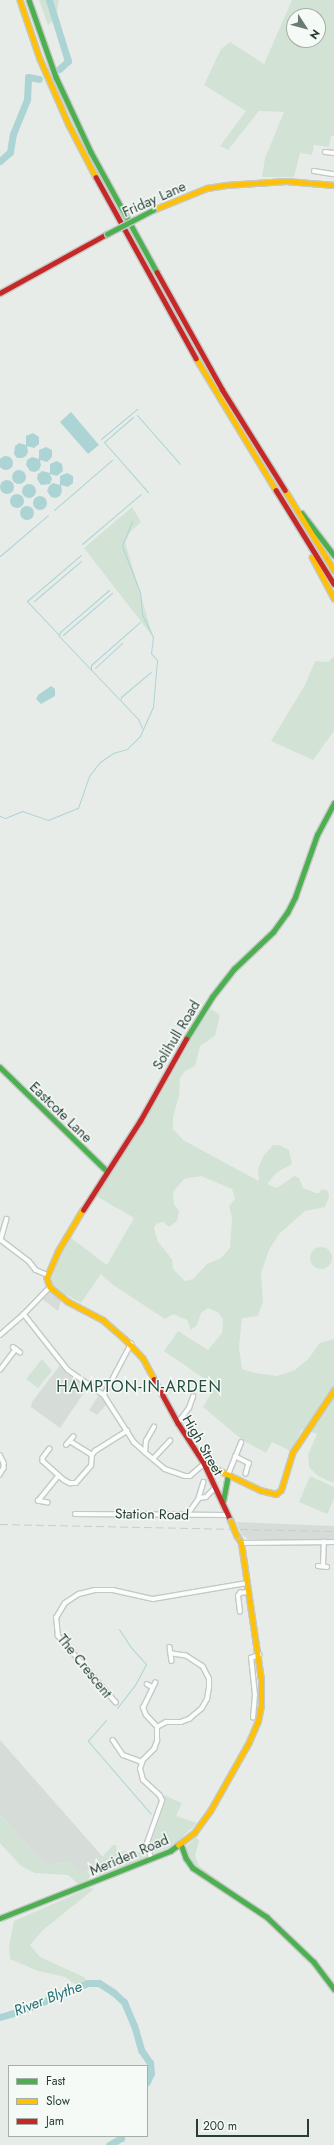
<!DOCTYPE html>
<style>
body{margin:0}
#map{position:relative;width:334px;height:2145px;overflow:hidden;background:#e7ece9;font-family:Jost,sans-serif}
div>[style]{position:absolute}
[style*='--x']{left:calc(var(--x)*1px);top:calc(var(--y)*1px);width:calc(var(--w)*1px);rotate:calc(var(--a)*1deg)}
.built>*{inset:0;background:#d6ddd9}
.green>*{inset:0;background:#d2e3d6}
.round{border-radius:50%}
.water>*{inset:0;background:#add4d5}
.stream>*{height:1px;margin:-0.5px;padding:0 0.5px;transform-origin:0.5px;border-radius:0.5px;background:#add4d5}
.river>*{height:7px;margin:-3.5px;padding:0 3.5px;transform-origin:3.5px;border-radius:3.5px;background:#add4d5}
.roads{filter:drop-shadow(1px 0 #c4c9c6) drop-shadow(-1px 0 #c4c9c6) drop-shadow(0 1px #c4c9c6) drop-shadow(0 -1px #c4c9c6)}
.street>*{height:3.5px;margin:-1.75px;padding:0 1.75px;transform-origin:1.75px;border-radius:1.75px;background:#fbfcfc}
.fast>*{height:4.5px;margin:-2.25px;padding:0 2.25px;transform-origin:2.25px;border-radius:2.25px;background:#4caf50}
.slow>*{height:4.5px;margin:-2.25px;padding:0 2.25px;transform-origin:2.25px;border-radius:2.25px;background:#ffc107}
.jam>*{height:4.5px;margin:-2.25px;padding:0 2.25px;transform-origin:2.25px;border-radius:2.25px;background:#c62828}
.rail>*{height:1px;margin-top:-0.5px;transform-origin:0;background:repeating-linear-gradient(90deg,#c8ccca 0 8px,transparent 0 12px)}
.bridges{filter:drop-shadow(1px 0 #c3c9c6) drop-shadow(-1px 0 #c3c9c6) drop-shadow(0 1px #c3c9c6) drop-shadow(0 -1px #c3c9c6)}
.fast-bridge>*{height:4.5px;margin:-2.25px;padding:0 2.25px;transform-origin:2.25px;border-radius:2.25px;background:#4caf50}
.slow-bridge>*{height:4.5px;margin:-2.25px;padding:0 2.25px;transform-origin:2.25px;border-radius:2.25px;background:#ffc107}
span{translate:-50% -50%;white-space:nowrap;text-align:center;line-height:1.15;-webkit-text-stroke:3px #f6faf7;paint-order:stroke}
.street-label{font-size:14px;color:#263e35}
.water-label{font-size:15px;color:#266f74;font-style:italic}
.quarter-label{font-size:16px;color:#244e40;letter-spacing:1px}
.legend{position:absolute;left:8px;top:2065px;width:140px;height:72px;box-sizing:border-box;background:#f6faf7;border:1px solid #a3afa9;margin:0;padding:5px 7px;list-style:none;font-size:12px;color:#263e35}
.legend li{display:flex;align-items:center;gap:8px;height:20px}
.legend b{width:20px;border:1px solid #a3afa9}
.north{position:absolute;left:286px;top:8px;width:40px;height:40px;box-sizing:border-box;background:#f6faf7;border:1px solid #a3afa9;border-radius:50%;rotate:126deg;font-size:11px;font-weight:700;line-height:16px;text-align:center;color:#263e35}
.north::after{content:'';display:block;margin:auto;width:14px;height:18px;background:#6a7b74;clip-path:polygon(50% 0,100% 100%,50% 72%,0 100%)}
.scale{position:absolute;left:196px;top:2119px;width:113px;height:18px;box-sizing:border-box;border:2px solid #263e35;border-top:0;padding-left:5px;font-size:12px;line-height:14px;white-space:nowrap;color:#263e35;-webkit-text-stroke:3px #f6faf7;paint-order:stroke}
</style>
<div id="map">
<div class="built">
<div style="clip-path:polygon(49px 1291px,61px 1300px,58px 1311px,42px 1299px)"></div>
<div style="clip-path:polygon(60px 1365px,67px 1374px,88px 1387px,60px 1428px,31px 1407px,32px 1402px)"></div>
<div style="clip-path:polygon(99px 1395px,107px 1404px,97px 1415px,89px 1410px)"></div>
<div style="clip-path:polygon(236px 1522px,334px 1526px,334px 1540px,248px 1539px,242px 1535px)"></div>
<div style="clip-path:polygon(0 1740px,103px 1857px,90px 1870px,79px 1874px,70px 1862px,46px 1865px,0 1815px)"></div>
</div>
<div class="green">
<div style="clip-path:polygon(39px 0,59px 0,56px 18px,48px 25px)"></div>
<div style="clip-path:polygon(evenodd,292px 0,334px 0,334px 136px,331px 136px,329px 147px,314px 145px,312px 155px,300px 153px,294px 177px,262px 177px,265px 158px,284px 112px,259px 111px,228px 150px,220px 146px,246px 111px,204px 85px,221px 49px,230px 42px,264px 64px,292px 0,294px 16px,318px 16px,318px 40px,294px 40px,294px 16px)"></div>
<div style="clip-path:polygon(132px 507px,141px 522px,130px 532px,125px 542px,153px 637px,84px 548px)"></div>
<div style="clip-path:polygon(334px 656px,334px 731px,313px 760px,271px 741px,305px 685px,315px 661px,328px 662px)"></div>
<div style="clip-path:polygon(evenodd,211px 1009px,220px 1015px,215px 1036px,200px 1046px,195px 1066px,185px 1071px,180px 1078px,179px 1096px,173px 1117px,173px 1129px,183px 1140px,259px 1181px,258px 1168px,264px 1155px,273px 1145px,279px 1145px,289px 1150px,292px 1164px,276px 1173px,267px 1184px,277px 1188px,294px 1176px,299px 1178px,303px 1188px,316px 1193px,319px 1193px,322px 1189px,328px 1191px,329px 1197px,325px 1207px,305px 1211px,279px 1234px,269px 1250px,261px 1273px,263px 1302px,258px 1316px,242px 1318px,239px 1347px,242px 1369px,255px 1373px,277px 1376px,295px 1370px,308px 1359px,320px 1343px,334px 1339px,334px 1483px,318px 1476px,309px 1467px,308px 1455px,317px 1434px,302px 1429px,291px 1451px,272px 1442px,266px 1453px,241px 1439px,203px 1407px,215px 1386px,164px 1351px,178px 1331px,208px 1350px,222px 1333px,223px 1319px,218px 1312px,208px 1308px,201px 1313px,197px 1325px,191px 1330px,187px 1320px,173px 1314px,165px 1319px,113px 1285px,101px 1274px,81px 1303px,63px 1293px,52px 1285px,51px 1281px,57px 1262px,71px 1238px,107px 1265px,134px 1218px,96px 1196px,164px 1088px,197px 1029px,211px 1009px,201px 1176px,232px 1189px,235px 1199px,229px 1206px,232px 1218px,230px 1248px,221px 1258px,207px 1264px,193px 1279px,185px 1281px,173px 1269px,172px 1259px,158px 1242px,154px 1228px,156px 1224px,163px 1222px,169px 1227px,177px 1221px,179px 1211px,174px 1204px,173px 1192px,184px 1179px,201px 1176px)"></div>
<div class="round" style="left:310px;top:1247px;width:22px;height:22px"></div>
<div style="clip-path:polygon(42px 1359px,52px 1371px,38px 1388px,26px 1379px)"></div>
<div style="clip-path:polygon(310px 1476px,334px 1487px,334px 1499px,327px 1514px,299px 1502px)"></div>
<div style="clip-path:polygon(164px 1795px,182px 1803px,176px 1816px,197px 1823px,173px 1846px,153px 1853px,150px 1845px,163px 1809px,165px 1800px)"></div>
<div style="clip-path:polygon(0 1815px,46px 1865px,70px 1862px,79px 1873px,88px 1871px,90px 1876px,88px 1880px,78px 1884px,68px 1875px,35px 1873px,21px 1866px,0 1843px)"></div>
<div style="clip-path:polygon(196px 1837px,199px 1841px,195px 1856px,199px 1866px,235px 1892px,198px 1870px,188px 1859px,184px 1849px)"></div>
<div style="clip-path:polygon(113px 1845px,116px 1845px,117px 1851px,142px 1852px,145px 1854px,146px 1858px,99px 1877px,95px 1875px,93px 1867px)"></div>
<div style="clip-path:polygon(89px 1888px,94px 1889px,43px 1930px,30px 1945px,40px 1957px,84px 1977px,88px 1983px,79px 1987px,65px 1977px,38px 1971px,10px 1959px,9px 1946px,14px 1921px)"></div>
</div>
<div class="water">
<div style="clip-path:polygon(71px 412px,99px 445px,88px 454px,60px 422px)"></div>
<div style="clip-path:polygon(33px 433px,39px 437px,39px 444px,34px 448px,27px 446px,28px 452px,26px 456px,22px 458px,17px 458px,14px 454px,15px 446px,19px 443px,26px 445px,26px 436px)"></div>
<div style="clip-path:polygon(46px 447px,52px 450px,52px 457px,47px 462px,40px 460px,41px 465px,39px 470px,35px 472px,30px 471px,26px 465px,27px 460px,32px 457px,39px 459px,39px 450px)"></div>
<div class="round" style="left:-1px;top:456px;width:14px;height:14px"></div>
<div style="clip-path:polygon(57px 461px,62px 464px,63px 471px,57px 476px,50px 474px,52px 479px,50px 484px,41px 485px,37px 479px,38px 474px,42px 471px,50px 473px,50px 464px)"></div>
<div class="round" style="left:12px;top:470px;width:14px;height:14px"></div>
<div style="clip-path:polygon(67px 473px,73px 476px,73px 483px,68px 487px,61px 485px,62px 491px,60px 496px,56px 498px,51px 497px,47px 491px,49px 486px,53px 483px,60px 485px,60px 476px)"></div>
<div class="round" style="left:0;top:480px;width:14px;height:14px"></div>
<div class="round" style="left:22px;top:484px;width:14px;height:14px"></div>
<div class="round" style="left:10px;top:494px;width:14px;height:14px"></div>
<div class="round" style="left:33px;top:496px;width:14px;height:14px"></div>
<div class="round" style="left:20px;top:506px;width:14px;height:14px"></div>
<div style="clip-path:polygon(51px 686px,55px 689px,55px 696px,41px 704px,36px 699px,38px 695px)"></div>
</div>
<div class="stream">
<div style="--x:137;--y:415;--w:65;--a:48.7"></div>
<div style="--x:133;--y:417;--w:38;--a:139"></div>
<div style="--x:104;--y:442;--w:67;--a:48.7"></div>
<div style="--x:101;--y:439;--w:47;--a:-39.8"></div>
<div style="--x:54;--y:510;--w:77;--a:-40.8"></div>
<div style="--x:82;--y:544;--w:77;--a:-40.3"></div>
<div style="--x:0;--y:556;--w:63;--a:-40.5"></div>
<div style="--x:109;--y:590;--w:65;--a:139.4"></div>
<div style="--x:60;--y:632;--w:4;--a:104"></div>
<div style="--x:59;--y:636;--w:115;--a:46.4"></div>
<div style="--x:138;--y:719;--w:10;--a:66"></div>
<div style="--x:34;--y:601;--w:62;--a:-40.4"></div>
<div style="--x:59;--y:635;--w:47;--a:-133.3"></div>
<div style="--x:27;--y:601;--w:71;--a:-40.4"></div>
<div style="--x:63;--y:635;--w:65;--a:-40.6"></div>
<div style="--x:95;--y:668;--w:37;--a:-43"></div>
<div style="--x:91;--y:670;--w:5;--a:-90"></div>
<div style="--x:91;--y:665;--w:65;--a:-41.3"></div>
<div style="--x:121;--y:699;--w:2;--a:-90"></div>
<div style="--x:121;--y:697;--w:39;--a:-40"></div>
<div style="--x:0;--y:816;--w:5;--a:22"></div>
<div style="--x:5;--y:818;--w:18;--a:-22"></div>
<div style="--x:22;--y:811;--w:28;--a:19"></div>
<div style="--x:48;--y:820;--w:32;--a:-22"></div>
<div style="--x:78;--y:808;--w:34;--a:-71"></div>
<div style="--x:89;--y:776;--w:18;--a:-52"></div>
<div style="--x:100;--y:762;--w:16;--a:-35"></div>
<div style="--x:113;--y:753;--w:15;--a:-16"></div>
<div style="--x:127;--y:749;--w:18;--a:-45"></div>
<div style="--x:140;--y:736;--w:32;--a:-66"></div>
<div style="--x:153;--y:707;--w:47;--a:-85.1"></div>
<div style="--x:157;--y:660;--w:9;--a:-131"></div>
<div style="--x:151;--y:653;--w:16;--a:-83"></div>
<div style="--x:153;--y:637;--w:25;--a:-116"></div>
<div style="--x:142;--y:614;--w:22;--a:-95"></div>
<div style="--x:140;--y:592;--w:49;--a:-111.4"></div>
<div style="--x:122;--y:546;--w:27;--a:-68"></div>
<div style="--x:334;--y:1109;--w:3;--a:90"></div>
<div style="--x:117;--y:1708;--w:29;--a:-52"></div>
<div style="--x:135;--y:1685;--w:24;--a:-62"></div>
<div style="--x:146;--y:1664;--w:24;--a:-132"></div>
<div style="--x:130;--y:1646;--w:20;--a:-123"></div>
<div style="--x:106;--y:1720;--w:28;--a:131"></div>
<div style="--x:88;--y:1741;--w:96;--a:49.2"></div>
</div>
<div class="river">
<div style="--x:49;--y:0;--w:64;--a:72.7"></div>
<div style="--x:68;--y:61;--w:12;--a:138"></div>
<div style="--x:0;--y:161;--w:13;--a:-42"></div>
<div style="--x:10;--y:152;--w:18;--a:-81"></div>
<div style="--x:13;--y:134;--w:38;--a:-68"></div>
<div style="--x:27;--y:99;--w:22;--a:-87"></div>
<div style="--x:28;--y:77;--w:11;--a:10"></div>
<div style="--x:0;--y:2017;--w:22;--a:-16"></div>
<div style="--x:21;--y:2011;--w:73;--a:-22.7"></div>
<div style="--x:88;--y:1983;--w:11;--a:0"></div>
<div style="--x:99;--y:1983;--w:17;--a:33"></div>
<div style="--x:113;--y:1992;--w:15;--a:42"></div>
<div style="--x:124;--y:2002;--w:25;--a:67"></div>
<div style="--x:134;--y:2025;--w:26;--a:74"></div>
<div style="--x:141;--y:2050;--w:16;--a:55"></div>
<div style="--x:150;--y:2063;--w:10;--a:84"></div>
<div style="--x:151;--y:2073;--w:10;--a:114"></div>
<div style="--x:109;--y:2145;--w:14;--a:-30"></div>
<div style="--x:121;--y:2138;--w:2;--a:-90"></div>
</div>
<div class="roads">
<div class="street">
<div style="--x:325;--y:152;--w:9;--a:6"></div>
<div style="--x:314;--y:171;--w:20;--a:9"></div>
<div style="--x:7;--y:1219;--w:22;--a:106"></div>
<div style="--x:1;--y:1240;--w:35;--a:37"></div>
<div style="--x:29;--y:1261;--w:11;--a:52"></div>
<div style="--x:36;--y:1270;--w:13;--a:23"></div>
<div style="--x:24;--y:1314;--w:71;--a:51.8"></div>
<div style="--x:68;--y:1370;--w:44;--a:34.8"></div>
<div style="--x:104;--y:1395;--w:56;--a:57.4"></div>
<div style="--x:134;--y:1442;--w:15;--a:42"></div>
<div style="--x:145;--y:1452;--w:26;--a:40"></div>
<div style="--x:165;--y:1469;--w:21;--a:19"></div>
<div style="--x:185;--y:1476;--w:5;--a:0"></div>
<div style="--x:190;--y:1476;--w:20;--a:-41"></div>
<div style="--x:0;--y:1335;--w:32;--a:-41"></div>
<div style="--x:24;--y:1314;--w:37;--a:-46"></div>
<div style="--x:13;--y:1347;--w:9;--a:36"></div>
<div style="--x:0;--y:1370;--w:26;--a:-53"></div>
<div style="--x:104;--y:1395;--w:58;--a:-62.1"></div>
<div style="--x:178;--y:1423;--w:19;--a:-54"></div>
<div style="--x:189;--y:1408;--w:12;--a:-70"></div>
<div style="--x:70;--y:1441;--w:26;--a:32"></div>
<div style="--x:66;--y:1445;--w:11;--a:-49"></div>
<div style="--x:50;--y:1449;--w:11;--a:128"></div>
<div style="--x:43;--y:1458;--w:3;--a:90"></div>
<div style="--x:43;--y:1461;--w:28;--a:42"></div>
<div style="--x:64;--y:1480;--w:7;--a:27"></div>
<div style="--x:70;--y:1483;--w:6;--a:0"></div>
<div style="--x:76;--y:1483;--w:23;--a:-49"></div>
<div style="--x:91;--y:1466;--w:11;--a:-85"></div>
<div style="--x:92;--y:1455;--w:5;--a:-53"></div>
<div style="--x:95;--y:1451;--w:38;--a:-32"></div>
<div style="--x:145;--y:1452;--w:11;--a:-85"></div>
<div style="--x:146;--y:1441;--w:16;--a:-60"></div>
<div style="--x:0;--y:1455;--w:9;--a:63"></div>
<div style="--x:4;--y:1463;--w:5;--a:90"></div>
<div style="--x:4;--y:1468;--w:8;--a:120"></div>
<div style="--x:235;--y:1456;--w:16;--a:27"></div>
<div style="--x:249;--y:1463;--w:11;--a:105"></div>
<div style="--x:153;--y:1459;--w:25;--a:-47"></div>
<div style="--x:228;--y:1475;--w:35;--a:-68"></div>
<div style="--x:204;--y:1482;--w:17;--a:107"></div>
<div style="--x:199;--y:1498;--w:7;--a:-8"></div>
<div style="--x:206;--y:1497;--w:13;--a:-45"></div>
<div style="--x:48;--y:1503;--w:10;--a:-169"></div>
<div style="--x:38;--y:1501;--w:32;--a:-51"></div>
<div style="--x:190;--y:1511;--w:16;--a:-55"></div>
<div style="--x:75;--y:1514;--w:153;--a:0.4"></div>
<div style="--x:241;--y:1543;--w:93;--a:-0.6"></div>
<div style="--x:318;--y:1566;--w:9;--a:6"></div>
<div style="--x:323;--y:1566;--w:24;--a:-88"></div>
<div style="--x:240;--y:1612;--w:16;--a:-97"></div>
<div style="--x:238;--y:1596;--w:4;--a:-56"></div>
<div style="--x:240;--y:1593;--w:8;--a:-7"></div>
<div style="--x:170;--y:1647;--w:14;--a:82"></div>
<div style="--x:147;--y:1684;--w:6;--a:31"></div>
<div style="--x:116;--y:1703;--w:89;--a:-130.9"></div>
<div style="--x:58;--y:1636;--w:18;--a:-96"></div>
<div style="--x:56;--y:1618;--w:17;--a:-59"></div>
<div style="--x:65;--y:1603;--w:17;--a:-33"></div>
<div style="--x:79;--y:1594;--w:16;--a:-14"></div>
<div style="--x:95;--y:1590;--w:18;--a:0"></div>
<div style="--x:113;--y:1590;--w:41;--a:12.7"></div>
<div style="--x:153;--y:1599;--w:95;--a:-9.7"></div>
<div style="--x:253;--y:1718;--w:23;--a:-85"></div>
<div style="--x:255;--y:1695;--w:37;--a:-96"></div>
<div style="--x:251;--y:1658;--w:9;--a:-21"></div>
<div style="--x:157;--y:1727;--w:10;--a:-29"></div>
<div style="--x:166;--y:1722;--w:15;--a:0"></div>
<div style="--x:181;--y:1722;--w:9;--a:-21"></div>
<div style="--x:189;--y:1719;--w:17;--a:-40"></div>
<div style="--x:202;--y:1708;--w:10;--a:-61"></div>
<div style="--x:207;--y:1699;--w:11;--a:-80"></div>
<div style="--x:209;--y:1688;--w:9;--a:-90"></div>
<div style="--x:209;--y:1679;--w:13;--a:-117"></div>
<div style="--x:203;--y:1667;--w:20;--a:-147"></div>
<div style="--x:186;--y:1656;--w:15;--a:-172"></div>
<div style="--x:113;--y:1740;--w:18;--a:56"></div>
<div style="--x:123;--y:1755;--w:20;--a:20"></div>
<div style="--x:151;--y:1859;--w:16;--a:-104"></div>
<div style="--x:147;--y:1843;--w:45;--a:-70.3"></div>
<div style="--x:162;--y:1801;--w:5;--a:-112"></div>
<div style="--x:160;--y:1796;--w:23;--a:-137"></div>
<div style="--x:143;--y:1780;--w:11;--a:-105"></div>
<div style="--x:140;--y:1769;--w:9;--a:-72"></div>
<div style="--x:143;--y:1760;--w:16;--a:-45"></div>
<div style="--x:154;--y:1749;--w:9;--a:-69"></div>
<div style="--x:157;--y:1741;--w:14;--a:-90"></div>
<div style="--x:157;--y:1727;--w:16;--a:-133"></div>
<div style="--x:146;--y:1715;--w:8;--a:-113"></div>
<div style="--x:143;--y:1708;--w:28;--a:-64"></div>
</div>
<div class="fast">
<div style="--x:29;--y:0;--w:82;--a:70.7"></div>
<div style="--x:56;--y:77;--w:83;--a:65"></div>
<div style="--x:91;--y:152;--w:137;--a:61.2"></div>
<div style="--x:302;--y:513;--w:53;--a:52.7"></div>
<div style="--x:186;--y:1039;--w:49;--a:-58.2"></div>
<div style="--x:212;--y:997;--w:36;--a:-52"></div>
<div style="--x:234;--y:969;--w:54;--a:-43.5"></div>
<div style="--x:273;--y:932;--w:24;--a:-54"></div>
<div style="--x:287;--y:913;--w:18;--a:-63"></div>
<div style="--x:295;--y:897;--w:66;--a:-70.5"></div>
<div style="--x:317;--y:835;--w:36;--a:-62"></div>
<div style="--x:0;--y:1067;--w:149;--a:44.2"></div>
<div style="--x:223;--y:1501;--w:26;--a:-79"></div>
<div style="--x:181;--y:1844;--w:15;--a:70"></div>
<div style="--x:186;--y:1858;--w:12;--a:55"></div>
<div style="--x:193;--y:1868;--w:89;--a:33.5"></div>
<div style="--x:267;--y:1917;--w:65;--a:43.8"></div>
<div style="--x:314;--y:1962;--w:34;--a:53"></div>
<div style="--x:0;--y:1918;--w:183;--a:-21.5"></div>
<div style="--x:170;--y:1851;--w:10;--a:-37"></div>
</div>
<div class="slow">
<div style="--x:20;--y:0;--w:62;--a:71.3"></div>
<div style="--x:40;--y:59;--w:72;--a:66.3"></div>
<div style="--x:69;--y:125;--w:59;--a:62.6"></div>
<div style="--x:153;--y:210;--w:58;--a:-22.2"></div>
<div style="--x:207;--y:188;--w:19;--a:-9"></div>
<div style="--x:226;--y:185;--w:60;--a:-3.8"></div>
<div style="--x:286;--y:181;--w:48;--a:4.8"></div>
<div style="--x:196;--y:358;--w:154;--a:58.8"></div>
<div style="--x:285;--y:490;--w:94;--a:58.5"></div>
<div style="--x:312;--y:557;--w:47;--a:61.8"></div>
<div style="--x:83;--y:1210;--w:49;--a:120.8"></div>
<div style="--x:58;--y:1252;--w:28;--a:113"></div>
<div style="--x:47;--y:1278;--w:9;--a:72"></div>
<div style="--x:50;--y:1287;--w:22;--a:39"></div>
<div style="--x:67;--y:1301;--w:41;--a:27.8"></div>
<div style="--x:103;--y:1320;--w:29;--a:41"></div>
<div style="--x:125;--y:1339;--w:26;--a:47"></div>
<div style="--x:143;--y:1358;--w:24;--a:62"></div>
<div style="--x:204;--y:1463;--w:62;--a:25.7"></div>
<div style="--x:260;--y:1490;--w:16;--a:14"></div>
<div style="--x:276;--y:1494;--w:6;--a:-39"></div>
<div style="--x:281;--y:1490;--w:39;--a:-73"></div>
<div style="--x:292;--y:1453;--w:76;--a:-56.3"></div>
<div style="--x:178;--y:1845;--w:20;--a:-37"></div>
<div style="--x:194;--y:1833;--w:27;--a:-54"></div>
<div style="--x:210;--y:1811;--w:79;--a:-60.5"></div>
<div style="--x:249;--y:1742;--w:23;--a:-67"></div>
<div style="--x:258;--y:1721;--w:16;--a:-79"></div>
<div style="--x:261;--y:1705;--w:25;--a:-90"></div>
<div style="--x:261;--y:1680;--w:138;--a:-98.3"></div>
<div style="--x:241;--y:1543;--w:8;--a:-120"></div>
</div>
<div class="jam">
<div style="--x:96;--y:177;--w:207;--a:61.1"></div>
<div style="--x:157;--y:272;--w:134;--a:60.9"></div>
<div style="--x:222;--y:389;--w:119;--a:58"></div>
<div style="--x:0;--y:293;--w:122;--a:-28.9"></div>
<div style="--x:276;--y:490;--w:110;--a:58.3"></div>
<div style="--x:83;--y:1210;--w:106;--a:-57.4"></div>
<div style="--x:140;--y:1121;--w:94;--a:-60.7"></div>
<div style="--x:154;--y:1379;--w:50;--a:61.4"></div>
<div style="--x:178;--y:1423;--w:48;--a:57"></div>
<div style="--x:204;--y:1463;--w:64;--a:65"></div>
</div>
</div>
<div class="rail">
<div style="--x:0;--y:1524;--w:334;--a:1.2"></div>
</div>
<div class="bridges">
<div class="fast-bridge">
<div style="--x:107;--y:234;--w:52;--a:-27.6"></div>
</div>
<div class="slow-bridge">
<div style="--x:231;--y:1521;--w:16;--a:68"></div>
</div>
</div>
<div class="street-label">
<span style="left:154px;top:199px;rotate:-24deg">Friday Lane</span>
<span style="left:176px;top:1035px;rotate:-59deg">Solihull Road</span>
<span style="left:61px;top:1112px;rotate:44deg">Eastcote Lane</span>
<span style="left:203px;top:1445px;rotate:60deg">High Street</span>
<span style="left:152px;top:1514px;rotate:1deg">Station Road</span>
<span style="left:85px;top:1666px;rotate:51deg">The Crescent</span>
<span style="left:129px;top:1855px;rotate:-23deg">Meriden Road</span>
</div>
<div class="water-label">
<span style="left:48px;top:1999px;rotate:-21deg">River Blythe</span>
</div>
<div class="quarter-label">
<span style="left:139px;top:1387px">HAMPTON-IN-ARDEN</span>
</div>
<ul class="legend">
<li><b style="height:5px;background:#4caf50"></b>Fast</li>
<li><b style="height:5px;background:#ffc107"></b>Slow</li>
<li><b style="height:5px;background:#c62828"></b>Jam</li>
</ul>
<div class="north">N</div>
<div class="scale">200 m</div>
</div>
